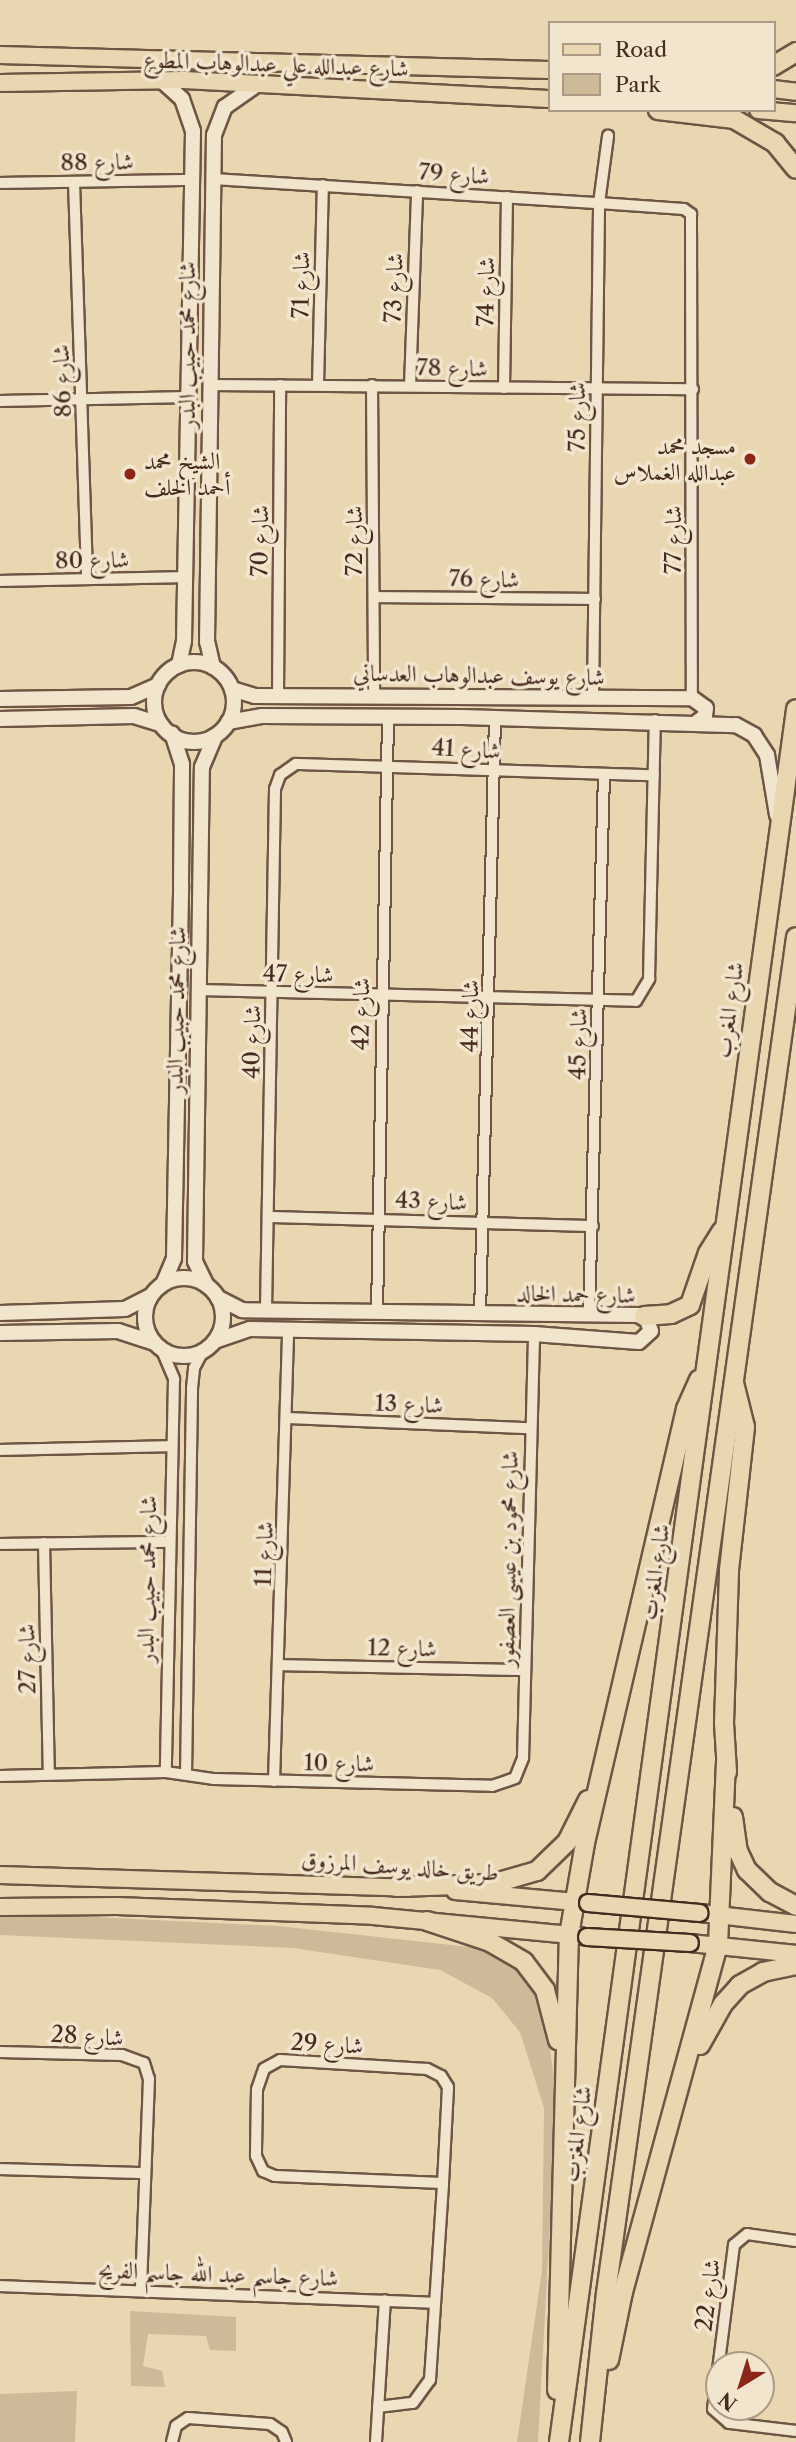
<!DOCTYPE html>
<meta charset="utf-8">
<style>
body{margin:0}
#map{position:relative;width:796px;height:2442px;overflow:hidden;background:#e9d7b2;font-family:"Libre Caslon Text",Amiri,serif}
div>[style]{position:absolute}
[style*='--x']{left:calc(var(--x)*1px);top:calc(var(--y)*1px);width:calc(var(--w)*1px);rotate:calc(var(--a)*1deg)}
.green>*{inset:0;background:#cdba99}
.roads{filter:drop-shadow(2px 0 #6e5544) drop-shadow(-2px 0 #6e5544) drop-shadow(0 2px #6e5544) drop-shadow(0 -2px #6e5544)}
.street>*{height:10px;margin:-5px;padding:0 5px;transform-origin:5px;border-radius:5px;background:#f1e5cd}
.secondary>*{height:14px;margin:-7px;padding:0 7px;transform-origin:7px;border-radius:7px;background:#f1e5cd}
.secondary>.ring{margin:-7px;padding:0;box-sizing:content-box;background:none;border:14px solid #f1e5cd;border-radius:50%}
.primary>*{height:16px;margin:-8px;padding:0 8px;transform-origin:8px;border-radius:8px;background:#e9d7b2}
.highway>*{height:18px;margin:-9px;padding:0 9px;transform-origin:9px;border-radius:9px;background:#e9d7b2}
.bridges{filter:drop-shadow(2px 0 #452a1f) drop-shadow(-2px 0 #452a1f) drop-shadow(0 2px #452a1f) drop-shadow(0 -2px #452a1f)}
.primary-bridge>*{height:16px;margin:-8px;padding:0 8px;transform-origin:8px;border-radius:8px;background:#e9d7b2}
.dots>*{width:19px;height:19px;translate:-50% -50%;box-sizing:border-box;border:4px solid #f1e5cd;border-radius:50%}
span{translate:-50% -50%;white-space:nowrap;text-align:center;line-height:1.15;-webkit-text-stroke:7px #f1e5cd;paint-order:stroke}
.street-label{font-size:23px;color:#452a1f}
.poi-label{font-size:23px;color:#452a1f}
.right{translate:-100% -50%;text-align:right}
.left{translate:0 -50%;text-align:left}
.legend{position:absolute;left:548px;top:21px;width:228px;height:91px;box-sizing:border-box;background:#f1e5cd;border:2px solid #ac9a87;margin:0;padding:9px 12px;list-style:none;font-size:21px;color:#452a1f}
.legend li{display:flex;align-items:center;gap:14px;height:35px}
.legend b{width:35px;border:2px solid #ac9a87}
.north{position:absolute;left:705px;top:2351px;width:70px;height:70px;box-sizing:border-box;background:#f1e5cd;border:2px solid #ac9a87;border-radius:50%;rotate:218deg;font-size:19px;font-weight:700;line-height:28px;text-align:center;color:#452a1f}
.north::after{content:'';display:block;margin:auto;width:24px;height:32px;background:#8f2418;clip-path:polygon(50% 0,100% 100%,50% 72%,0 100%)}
</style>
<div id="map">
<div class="green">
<div style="clip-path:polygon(31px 1914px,278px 1926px,479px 1948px,515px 1959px,540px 1984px,557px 2096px,538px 2442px,517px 2442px,542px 2270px,544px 2108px,520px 2032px,492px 1998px,440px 1970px,293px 1948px,0 1935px,0 1915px)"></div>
<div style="clip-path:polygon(130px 2311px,236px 2317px,236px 2351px,210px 2350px,206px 2336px,148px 2334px,143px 2366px,162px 2371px,165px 2387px,131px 2386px)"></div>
<div style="clip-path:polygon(77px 2391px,75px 2442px,0 2442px,0 2394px)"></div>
</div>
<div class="roads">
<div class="street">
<div style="--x:213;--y:179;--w:387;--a:3.6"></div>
<div style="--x:599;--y:203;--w:85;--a:4"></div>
<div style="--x:684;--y:209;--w:9;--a:36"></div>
<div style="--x:691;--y:214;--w:484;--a:89.9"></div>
<div style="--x:74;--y:182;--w:397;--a:88.1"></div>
<div style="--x:0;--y:183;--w:194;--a:-0.9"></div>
<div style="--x:210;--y:385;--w:483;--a:0.5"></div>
<div style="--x:318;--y:385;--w:200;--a:-88.6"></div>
<div style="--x:372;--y:385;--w:312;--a:89.6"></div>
<div style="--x:410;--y:386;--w:195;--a:-87.9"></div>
<div style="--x:504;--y:388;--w:191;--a:-89.1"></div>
<div style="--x:0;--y:401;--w:189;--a:-1.2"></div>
<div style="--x:0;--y:581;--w:184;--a:-1.2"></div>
<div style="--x:374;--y:597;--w:221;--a:0.5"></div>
<div style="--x:278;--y:696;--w:311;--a:-89.6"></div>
<div style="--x:593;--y:699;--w:496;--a:-89.3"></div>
<div style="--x:599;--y:203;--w:68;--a:-82.3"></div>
<div style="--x:200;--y:990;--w:436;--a:1.4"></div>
<div style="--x:636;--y:1001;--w:26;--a:-59"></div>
<div style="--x:649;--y:979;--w:259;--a:-88.7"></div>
<div style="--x:268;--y:1217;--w:325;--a:1.6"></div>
<div style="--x:266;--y:1310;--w:521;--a:-89.01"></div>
<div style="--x:275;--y:789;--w:15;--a:-70"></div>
<div style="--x:280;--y:775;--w:19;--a:-35"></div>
<div style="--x:296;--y:764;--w:358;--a:1.8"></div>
<div style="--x:377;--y:1312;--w:595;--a:-88.94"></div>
<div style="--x:480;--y:1315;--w:598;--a:-88.56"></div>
<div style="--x:589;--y:1315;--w:541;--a:-88.41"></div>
<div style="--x:161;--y:1348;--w:34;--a:67"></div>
<div style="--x:174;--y:1379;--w:393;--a:91.2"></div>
<div style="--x:287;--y:1418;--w:243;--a:2.4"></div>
<div style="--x:0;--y:1450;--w:172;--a:-1.3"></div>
<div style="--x:44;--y:1543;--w:231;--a:88.8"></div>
<div style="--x:0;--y:1544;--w:170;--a:-0.7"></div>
<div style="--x:279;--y:1665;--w:245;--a:1.2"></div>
<div style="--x:186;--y:1774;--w:386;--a:-89.1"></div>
<div style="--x:192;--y:1388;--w:20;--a:-84"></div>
<div style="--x:194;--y:1368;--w:19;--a:-62"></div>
<div style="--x:0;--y:1776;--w:166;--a:-1.4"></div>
<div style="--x:166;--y:1772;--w:49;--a:8.3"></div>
<div style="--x:214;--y:1779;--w:278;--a:1.4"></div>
<div style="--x:492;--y:1786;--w:24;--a:-19"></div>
<div style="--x:515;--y:1778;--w:22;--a:-68"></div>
<div style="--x:523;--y:1758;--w:424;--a:-88.5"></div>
<div style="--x:274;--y:1781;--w:452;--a:-88.2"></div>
<div style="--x:0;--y:2052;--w:122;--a:1.4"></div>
<div style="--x:122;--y:2055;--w:23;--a:20"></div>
<div style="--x:144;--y:2063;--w:17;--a:73"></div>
<div style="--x:149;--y:2079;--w:210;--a:92.2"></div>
<div style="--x:0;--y:2169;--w:143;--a:1.6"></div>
<div style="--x:796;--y:2241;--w:49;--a:-171.9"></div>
<div style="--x:747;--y:2234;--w:17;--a:140"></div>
<div style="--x:734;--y:2245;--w:165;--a:97.3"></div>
<div style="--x:713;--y:2409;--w:21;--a:41"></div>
<div style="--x:729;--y:2423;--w:67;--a:6.8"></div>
<div style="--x:0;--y:2286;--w:435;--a:2.2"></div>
<div style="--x:378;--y:2407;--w:35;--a:-7"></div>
<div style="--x:413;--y:2403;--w:29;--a:-54"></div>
<div style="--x:430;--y:2380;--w:197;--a:-86.2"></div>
<div style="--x:443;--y:2183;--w:96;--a:-87"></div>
<div style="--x:448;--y:2087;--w:13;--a:-122"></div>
<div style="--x:441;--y:2076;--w:16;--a:-153"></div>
<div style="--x:427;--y:2069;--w:147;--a:-176.5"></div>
<div style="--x:280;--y:2060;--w:18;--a:151"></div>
<div style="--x:264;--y:2069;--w:21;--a:109"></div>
<div style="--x:257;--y:2089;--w:67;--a:90.9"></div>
<div style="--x:256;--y:2156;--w:17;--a:65"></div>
<div style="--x:263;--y:2171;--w:13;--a:23"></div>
<div style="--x:275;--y:2176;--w:168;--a:2.4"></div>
<div style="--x:172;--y:2442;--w:16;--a:-76"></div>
<div style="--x:176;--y:2426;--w:14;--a:-34"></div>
<div style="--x:188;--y:2418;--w:82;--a:4.2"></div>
<div style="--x:270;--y:2424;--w:14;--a:34"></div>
<div style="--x:282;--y:2432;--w:11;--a:68"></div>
<div style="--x:376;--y:2442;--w:142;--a:-86.4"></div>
</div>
<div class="secondary">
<div style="--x:161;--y:80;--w:28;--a:42"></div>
<div style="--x:182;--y:99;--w:34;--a:71"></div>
<div style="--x:193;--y:131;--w:510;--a:91.01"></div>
<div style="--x:184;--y:641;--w:25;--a:102"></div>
<div class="ring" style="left:154px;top:662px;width:66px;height:66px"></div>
<div style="--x:213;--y:667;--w:26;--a:-103"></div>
<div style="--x:207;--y:642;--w:507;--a:-89.21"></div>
<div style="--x:214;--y:135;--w:30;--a:-69"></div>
<div style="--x:225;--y:107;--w:40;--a:-34.9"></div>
<div style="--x:232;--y:689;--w:24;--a:17"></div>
<div style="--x:255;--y:696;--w:437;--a:0.3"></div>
<div style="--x:692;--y:698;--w:17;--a:36"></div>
<div style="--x:706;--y:708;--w:8;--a:97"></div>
<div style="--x:705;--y:716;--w:10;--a:143"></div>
<div style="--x:0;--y:699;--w:131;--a:-0.9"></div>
<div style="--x:131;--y:697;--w:30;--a:-24"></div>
<div style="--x:0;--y:719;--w:134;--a:-1.3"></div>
<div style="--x:134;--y:716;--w:28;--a:17"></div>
<div style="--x:228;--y:722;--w:35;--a:-10"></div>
<div style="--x:262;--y:716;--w:200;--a:0.3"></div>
<div style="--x:462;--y:717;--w:274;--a:1.7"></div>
<div style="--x:736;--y:725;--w:21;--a:29"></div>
<div style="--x:754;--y:735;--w:24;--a:57"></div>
<div style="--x:767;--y:755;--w:61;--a:80.5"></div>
<div class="ring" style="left:145px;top:1278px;width:64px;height:64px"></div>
<div style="--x:164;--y:1282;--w:26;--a:-67"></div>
<div style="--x:174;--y:1258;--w:374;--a:-88.9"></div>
<div style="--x:181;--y:884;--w:120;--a:-89.5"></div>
<div style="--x:182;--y:764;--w:32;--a:-108"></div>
<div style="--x:206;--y:1284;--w:25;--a:-116"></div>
<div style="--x:195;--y:1261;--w:494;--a:-89.2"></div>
<div style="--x:202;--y:767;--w:34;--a:-67"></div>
<div style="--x:0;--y:1313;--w:125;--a:-1.8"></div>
<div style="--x:125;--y:1309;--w:27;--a:-27"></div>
<div style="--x:0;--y:1333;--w:118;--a:-1"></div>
<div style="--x:118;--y:1331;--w:38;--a:18"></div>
<div style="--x:215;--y:1341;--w:37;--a:-19"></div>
<div style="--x:250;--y:1329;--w:284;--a:1"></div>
<div style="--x:534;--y:1334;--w:105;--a:4.4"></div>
<div style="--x:639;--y:1342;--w:16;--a:-43"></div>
<div style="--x:651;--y:1331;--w:12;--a:-110"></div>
<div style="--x:647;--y:1320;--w:10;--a:-151"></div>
<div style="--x:638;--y:1315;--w:396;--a:-179.3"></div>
<div style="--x:242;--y:1310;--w:27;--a:-153"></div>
</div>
<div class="primary">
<div style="--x:0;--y:55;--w:549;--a:1.57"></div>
<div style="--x:0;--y:83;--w:184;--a:-0.9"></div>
<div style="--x:184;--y:80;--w:365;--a:3"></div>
<div style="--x:773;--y:89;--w:23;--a:7"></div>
<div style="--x:758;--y:110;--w:38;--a:5"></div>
<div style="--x:0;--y:1875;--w:408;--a:1.8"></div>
<div style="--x:455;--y:1891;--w:132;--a:5.2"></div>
<div style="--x:0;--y:1907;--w:117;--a:-0.5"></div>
<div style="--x:117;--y:1906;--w:256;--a:2.2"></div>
<div style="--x:373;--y:1916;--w:209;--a:5.5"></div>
<div style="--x:700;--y:1913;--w:97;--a:6.5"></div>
<div style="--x:690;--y:1943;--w:107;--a:5.9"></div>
</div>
<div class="highway">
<div style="--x:773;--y:66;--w:27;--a:-31"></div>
<div style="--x:658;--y:110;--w:77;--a:6.8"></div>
<div style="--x:734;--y:119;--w:48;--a:30.3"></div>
<div style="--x:775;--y:143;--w:33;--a:51"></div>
<div style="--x:644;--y:1316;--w:27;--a:-4"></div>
<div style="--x:671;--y:1314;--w:21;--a:-25"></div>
<div style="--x:690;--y:1305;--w:55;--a:-70.9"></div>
<div style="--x:708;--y:1253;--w:26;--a:-58"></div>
<div style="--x:727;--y:1772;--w:49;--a:-93.5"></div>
<div style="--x:724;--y:1723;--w:153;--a:-88.1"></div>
<div style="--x:729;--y:1570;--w:144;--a:-83.6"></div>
<div style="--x:745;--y:1427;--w:45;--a:-104"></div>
<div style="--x:733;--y:1817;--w:34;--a:82"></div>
<div style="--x:738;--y:1851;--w:21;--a:65"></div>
<div style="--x:747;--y:1870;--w:32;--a:44"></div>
<div style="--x:770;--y:1892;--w:30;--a:28"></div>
<div style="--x:396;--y:1887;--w:96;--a:-1.8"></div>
<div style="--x:492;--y:1884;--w:47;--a:-16.1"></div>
<div style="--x:537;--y:1871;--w:42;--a:-44"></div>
<div style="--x:567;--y:1842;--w:47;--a:-63.4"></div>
<div style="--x:427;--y:1921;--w:66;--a:18.4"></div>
<div style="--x:490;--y:1942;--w:39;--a:30"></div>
<div style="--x:524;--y:1962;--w:35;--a:53"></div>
<div style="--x:545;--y:1990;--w:52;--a:75.4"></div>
<div style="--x:700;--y:2045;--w:47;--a:-60.7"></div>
<div style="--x:723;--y:2004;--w:25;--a:-48"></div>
<div style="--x:740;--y:1985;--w:26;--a:-29"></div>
<div style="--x:763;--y:1972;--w:34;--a:-12"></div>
<div style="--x:609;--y:2360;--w:69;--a:-78.4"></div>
<div style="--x:623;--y:2292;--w:360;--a:-74.7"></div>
<div style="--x:718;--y:1945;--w:183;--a:-87.5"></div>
<div style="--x:557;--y:2390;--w:455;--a:-88.5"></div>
<div style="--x:569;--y:1935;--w:93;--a:-80.1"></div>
<div style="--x:585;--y:1843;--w:446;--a:-76.9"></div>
<div style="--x:686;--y:1409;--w:32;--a:-66"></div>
<div style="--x:559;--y:2442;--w:1749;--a:-82.21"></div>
<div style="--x:590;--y:2442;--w:150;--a:-83.9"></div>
<div style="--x:606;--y:2293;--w:1369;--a:-82.02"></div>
</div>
</div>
<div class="bridges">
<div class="primary-bridge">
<div style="--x:588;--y:1903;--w:112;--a:5.1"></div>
<div style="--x:587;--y:1937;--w:103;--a:3.3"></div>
</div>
</div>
<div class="dots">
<div style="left:750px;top:459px;background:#8f2418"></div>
<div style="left:130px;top:474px;background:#8f2418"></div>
</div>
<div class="street-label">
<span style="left:276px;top:64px;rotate:2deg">شارع عبدالله علي عبدالوهاب المطوع</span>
<span style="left:97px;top:162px;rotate:-1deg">شارع 88</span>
<span style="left:454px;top:174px;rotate:4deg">شارع 79</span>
<span style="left:301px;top:285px;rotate:-89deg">شارع 71</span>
<span style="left:394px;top:288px;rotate:-88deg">شارع 73</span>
<span style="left:486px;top:292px;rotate:-89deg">شارع 74</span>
<span style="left:187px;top:345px;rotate:-90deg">شارع محمد حبيب البدر</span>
<span style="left:452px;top:368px;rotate:1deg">شارع 78</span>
<span style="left:62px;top:381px;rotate:-92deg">شارع 86</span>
<span style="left:577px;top:417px;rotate:-90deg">شارع 75</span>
<span style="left:673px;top:540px;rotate:-90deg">شارع 77</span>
<span style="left:260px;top:541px;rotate:-89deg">شارع 70</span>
<span style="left:354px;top:541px;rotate:-90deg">شارع 72</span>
<span style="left:92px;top:560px;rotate:-1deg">شارع 80</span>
<span style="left:484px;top:579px;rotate:1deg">شارع 76</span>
<span style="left:479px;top:675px;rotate:1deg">شارع يوسف عبدالوهاب العدساني</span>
<span style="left:466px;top:749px;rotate:3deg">شارع 41</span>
<span style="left:298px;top:974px;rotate:1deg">شارع 47</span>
<span style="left:176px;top:1010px;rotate:-89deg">شارع محمد حبيب البدر</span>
<span style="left:729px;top:1010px;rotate:-82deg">شارع المغرب</span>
<span style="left:361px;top:1014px;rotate:-89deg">شارع 42</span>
<span style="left:470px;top:1016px;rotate:-89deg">شارع 44</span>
<span style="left:252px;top:1042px;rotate:-89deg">شارع 40</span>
<span style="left:578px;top:1044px;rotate:-89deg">شارع 45</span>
<span style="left:431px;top:1201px;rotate:2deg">شارع 43</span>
<span style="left:576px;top:1294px;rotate:1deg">شارع حمد الخالد</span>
<span style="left:409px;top:1404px;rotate:2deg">شارع 13</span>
<span style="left:264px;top:1554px;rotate:-88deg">شارع 11</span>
<span style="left:508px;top:1559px;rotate:-89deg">شارع محمود بن عيسى العصفور</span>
<span style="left:655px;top:1572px;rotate:-82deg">شارع المغرب</span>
<span style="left:147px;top:1579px;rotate:-89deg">شارع محمد حبيب البدر</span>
<span style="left:402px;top:1648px;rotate:1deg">شارع 12</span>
<span style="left:27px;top:1659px;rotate:-91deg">شارع 27</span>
<span style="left:339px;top:1763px;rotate:1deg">شارع 10</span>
<span style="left:400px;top:1866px;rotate:4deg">طريق خالد يوسف المرزوق</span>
<span style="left:87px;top:2036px;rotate:3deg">شارع 28</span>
<span style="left:327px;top:2044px;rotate:3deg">شارع 29</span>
<span style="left:577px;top:2134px;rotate:-82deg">شارع المغرب</span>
<span style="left:218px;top:2274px;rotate:2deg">شارع جاسم عبد الله جاسم الفريح</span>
<span style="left:708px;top:2295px;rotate:-83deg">شارع 22</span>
</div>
<div class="poi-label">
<span class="right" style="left:736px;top:459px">مسجد محمد<br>عبدالله الغملاس</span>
<span class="left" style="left:144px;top:474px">الشيخ محمد<br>أحمد الخلف</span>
</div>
<ul class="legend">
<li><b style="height:9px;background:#e9d7b2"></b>Road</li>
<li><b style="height:19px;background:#cdba99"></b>Park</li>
</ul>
<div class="north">N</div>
</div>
